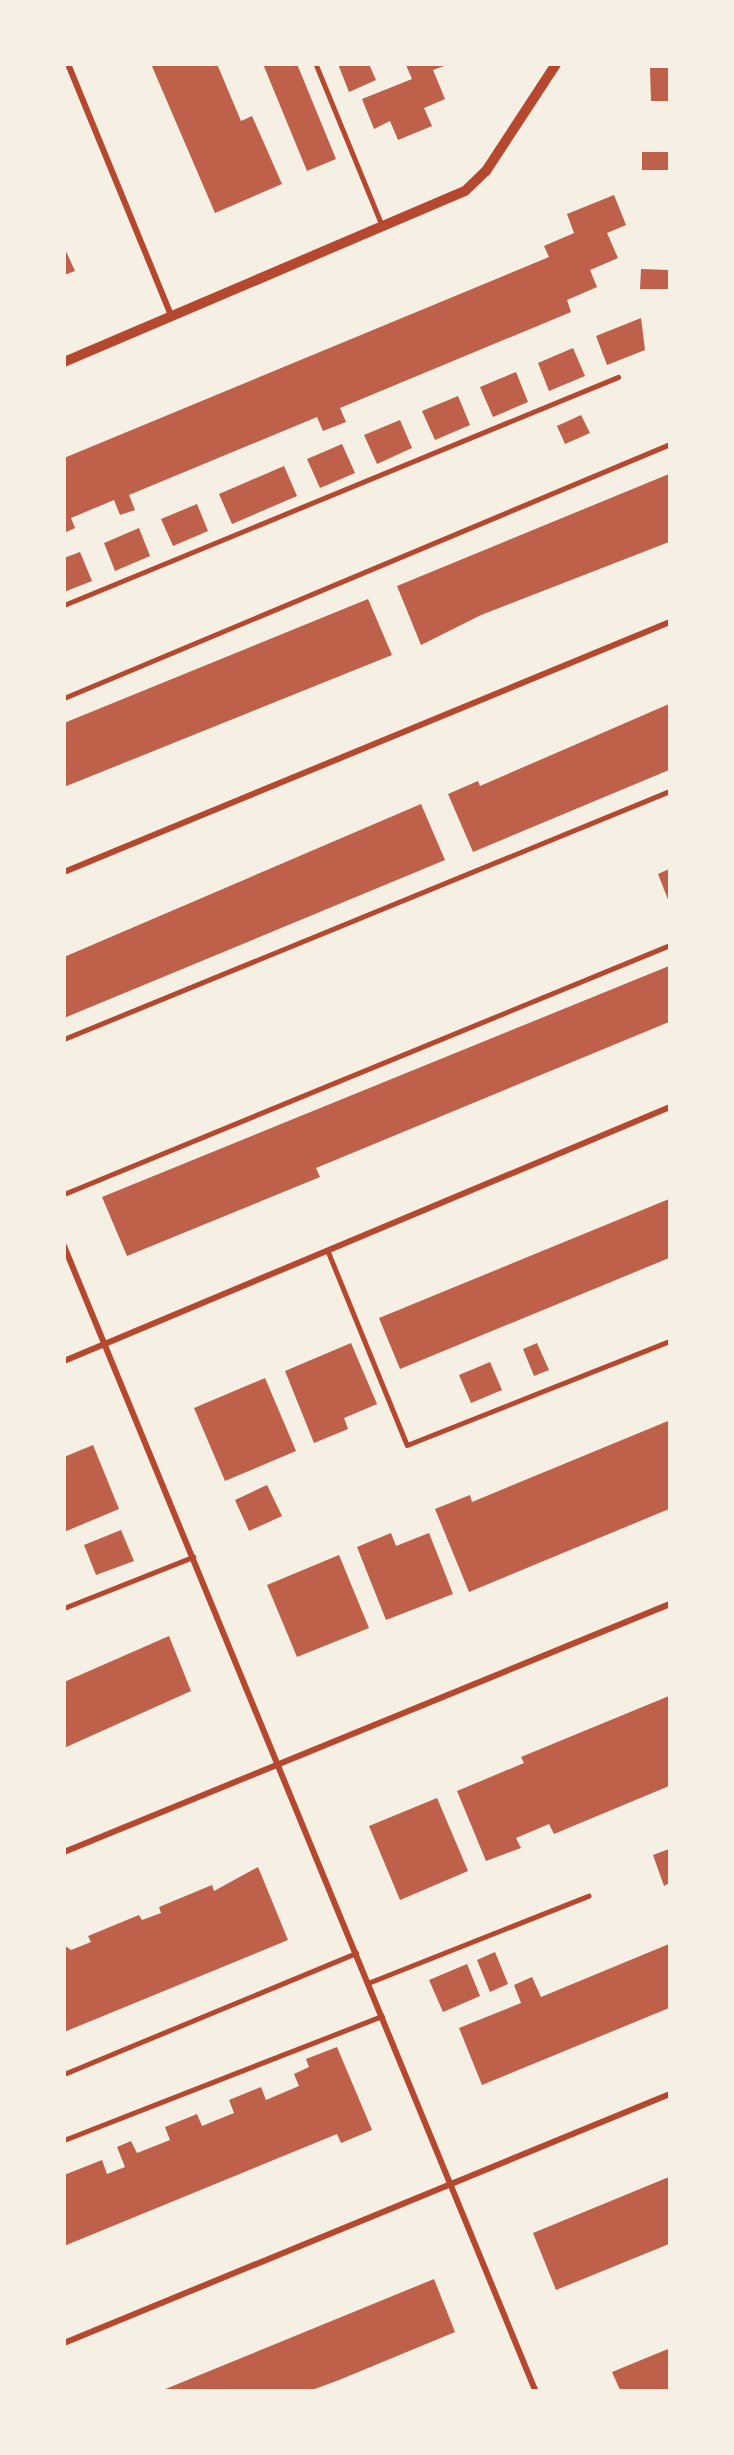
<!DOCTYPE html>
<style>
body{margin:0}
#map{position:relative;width:734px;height:2455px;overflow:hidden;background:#f6efe4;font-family:Cabin,sans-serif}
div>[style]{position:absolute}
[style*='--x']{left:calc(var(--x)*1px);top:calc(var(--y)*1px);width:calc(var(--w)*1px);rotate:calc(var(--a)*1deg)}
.building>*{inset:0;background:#bf614a}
.service>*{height:4.5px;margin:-2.25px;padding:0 2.25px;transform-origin:2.25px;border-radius:2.25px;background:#b5482f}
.minor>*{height:6px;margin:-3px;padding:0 3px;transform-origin:3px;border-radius:3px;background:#b5482f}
.tertiary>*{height:10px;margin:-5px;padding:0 5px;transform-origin:5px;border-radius:5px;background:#b5482f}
span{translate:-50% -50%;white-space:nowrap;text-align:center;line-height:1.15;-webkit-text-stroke:4.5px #f6efe4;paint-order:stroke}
.frame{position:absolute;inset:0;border:66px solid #f6efe4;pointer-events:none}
</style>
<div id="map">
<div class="building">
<div style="clip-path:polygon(151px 64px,217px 64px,241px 121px,252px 116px,282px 184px,215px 213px)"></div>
<div style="clip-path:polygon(263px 64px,297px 64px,336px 159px,307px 171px)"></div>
<div style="clip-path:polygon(338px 64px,369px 64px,376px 80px,349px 92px)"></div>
<div style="clip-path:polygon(406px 65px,447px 65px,433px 70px,445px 99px,424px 108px,432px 126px,398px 140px,390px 121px,374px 129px,362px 99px,412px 79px)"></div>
<div style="clip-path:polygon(650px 68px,669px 68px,669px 101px,651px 101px)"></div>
<div style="clip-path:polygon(642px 152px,669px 152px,669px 170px,642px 170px)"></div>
<div style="clip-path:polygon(614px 195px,626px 225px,607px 233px,618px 258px,590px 270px,597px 287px,567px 300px,571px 312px,340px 408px,346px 422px,323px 431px,317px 417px,129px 495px,135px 510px,120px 515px,114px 500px,71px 518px,75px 528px,64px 533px,64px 458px,549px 257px,544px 246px,574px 233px,567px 214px)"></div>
<div style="clip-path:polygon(64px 247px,75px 271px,64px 275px)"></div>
<div style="clip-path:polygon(641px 269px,669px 270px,669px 289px,640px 289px)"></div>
<div style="clip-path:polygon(641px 318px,645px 350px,607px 365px,596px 336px)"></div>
<div style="clip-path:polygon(573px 348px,585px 376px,549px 391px,538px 363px)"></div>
<div style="clip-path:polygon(516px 372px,528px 402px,493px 417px,480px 387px)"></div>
<div style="clip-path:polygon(458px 396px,470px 425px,435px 440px,422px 411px)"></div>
<div style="clip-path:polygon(581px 415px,590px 433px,565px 444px,557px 426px)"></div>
<div style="clip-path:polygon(400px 420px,412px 448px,377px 464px,364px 435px)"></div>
<div style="clip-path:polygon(342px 444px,355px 473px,320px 488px,307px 459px)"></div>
<div style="clip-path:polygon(284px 466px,297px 496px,232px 524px,219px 494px)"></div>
<div style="clip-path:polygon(669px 474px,669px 542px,481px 615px,421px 645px,397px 586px)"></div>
<div style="clip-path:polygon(197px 504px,208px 531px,173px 546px,161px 519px)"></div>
<div style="clip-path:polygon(139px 528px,150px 556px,115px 571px,104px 543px)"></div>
<div style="clip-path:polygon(80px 552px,92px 581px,64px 592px,64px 558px)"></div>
<div style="clip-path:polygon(368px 599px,392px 655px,64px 787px,64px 723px)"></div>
<div style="clip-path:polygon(669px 704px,669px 770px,473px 852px,448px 794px,478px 781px,480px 786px)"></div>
<div style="clip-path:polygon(421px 804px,445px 860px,64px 1018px,64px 957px)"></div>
<div style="clip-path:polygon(669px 869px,669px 902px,658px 874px)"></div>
<div style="clip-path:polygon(669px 966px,669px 1022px,316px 1168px,320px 1177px,127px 1256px,102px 1197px)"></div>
<div style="clip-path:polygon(669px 1199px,669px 1258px,400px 1369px,379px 1318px)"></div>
<div style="clip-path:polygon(351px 1343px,377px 1404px,344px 1418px,348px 1429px,314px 1443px,285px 1371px)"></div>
<div style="clip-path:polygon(537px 1343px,549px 1370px,534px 1376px,523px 1349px)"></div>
<div style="clip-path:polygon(490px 1362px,502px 1390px,471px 1403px,459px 1375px)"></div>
<div style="clip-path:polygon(265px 1378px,296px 1451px,225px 1481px,194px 1408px)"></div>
<div style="clip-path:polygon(669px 1413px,669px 1509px,469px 1592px,435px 1509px,470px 1495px,472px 1502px,668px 1421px)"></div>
<div style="clip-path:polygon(93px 1445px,119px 1509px,64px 1532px,64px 1457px)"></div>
<div style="clip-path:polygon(267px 1485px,282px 1516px,249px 1531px,235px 1500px)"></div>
<div style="clip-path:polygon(121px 1530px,134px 1561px,96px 1575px,84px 1545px)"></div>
<div style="clip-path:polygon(391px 1533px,396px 1546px,429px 1533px,453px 1594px,386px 1620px,357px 1547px)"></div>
<div style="clip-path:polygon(339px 1555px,369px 1628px,297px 1657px,267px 1585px)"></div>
<div style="clip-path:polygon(169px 1636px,191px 1691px,64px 1748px,64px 1682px)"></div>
<div style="clip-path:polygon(669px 1696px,669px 1786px,554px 1834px,549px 1824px,516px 1838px,521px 1848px,486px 1861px,457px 1791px,524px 1763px,521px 1757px)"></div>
<div style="clip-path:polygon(437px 1798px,468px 1871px,400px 1900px,369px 1826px)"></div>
<div style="clip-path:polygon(669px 1849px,669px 1883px,664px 1886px,653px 1855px)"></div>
<div style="clip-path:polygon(258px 1867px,288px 1940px,64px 2032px,64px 1945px,71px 1950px,91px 1942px,88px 1936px,139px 1915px,142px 1920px,161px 1913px,159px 1907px,212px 1885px,214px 1891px)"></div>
<div style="clip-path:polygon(669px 1944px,669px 2008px,482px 2085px,459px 2028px,521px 2003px,514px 1985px,532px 1977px,541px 1997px)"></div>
<div style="clip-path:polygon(495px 1952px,508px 1984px,490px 1992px,477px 1960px)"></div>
<div style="clip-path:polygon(467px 1964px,480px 1996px,443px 2012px,429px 1980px)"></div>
<div style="clip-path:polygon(337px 2047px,372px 2130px,341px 2143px,337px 2134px,64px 2246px,64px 2175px,102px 2160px,107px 2174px,125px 2167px,117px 2147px,131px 2141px,137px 2153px,170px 2140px,165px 2127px,197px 2114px,202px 2126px,234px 2113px,229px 2100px,261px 2087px,266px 2100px,299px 2086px,294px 2074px,309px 2067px,306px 2059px)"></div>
<div style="clip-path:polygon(669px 2177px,669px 2244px,556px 2290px,533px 2233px)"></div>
<div style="clip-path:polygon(434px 2279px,455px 2332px,339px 2380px,312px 2390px,163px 2390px)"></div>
<div style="clip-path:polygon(668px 2349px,669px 2390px,620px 2390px,612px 2372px)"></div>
</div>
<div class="service">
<div style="--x:316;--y:64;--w:176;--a:67.7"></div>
<div style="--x:64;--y:605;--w:599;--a:-22.37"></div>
<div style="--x:64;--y:698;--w:657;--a:-22.74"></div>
<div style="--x:64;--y:1039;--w:655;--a:-22.26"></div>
<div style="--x:64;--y:1194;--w:655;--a:-22.34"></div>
<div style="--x:328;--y:1251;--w:209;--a:67.8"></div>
<div style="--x:407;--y:1445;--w:283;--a:-21.6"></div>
<div style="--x:64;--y:1608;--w:139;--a:-21.6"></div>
<div style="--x:368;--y:1983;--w:237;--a:-21.6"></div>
<div style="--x:64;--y:2074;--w:316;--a:-22.5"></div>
<div style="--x:64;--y:2140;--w:341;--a:-21.3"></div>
</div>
<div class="minor">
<div style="--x:68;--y:64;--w:274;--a:67.7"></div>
<div style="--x:64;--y:872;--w:656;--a:-22.42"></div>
<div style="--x:64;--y:1246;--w:1237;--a:67.62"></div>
<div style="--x:64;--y:1361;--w:657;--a:-22.74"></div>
<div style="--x:64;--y:1852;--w:655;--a:-22.26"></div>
<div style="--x:64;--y:2343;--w:655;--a:-22.34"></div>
</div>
<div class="tertiary">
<div style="--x:64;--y:362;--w:436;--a:-23.1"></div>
<div style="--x:465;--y:191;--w:29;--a:-44"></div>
<div style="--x:486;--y:171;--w:128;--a:-56.8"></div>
</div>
<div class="frame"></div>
</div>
